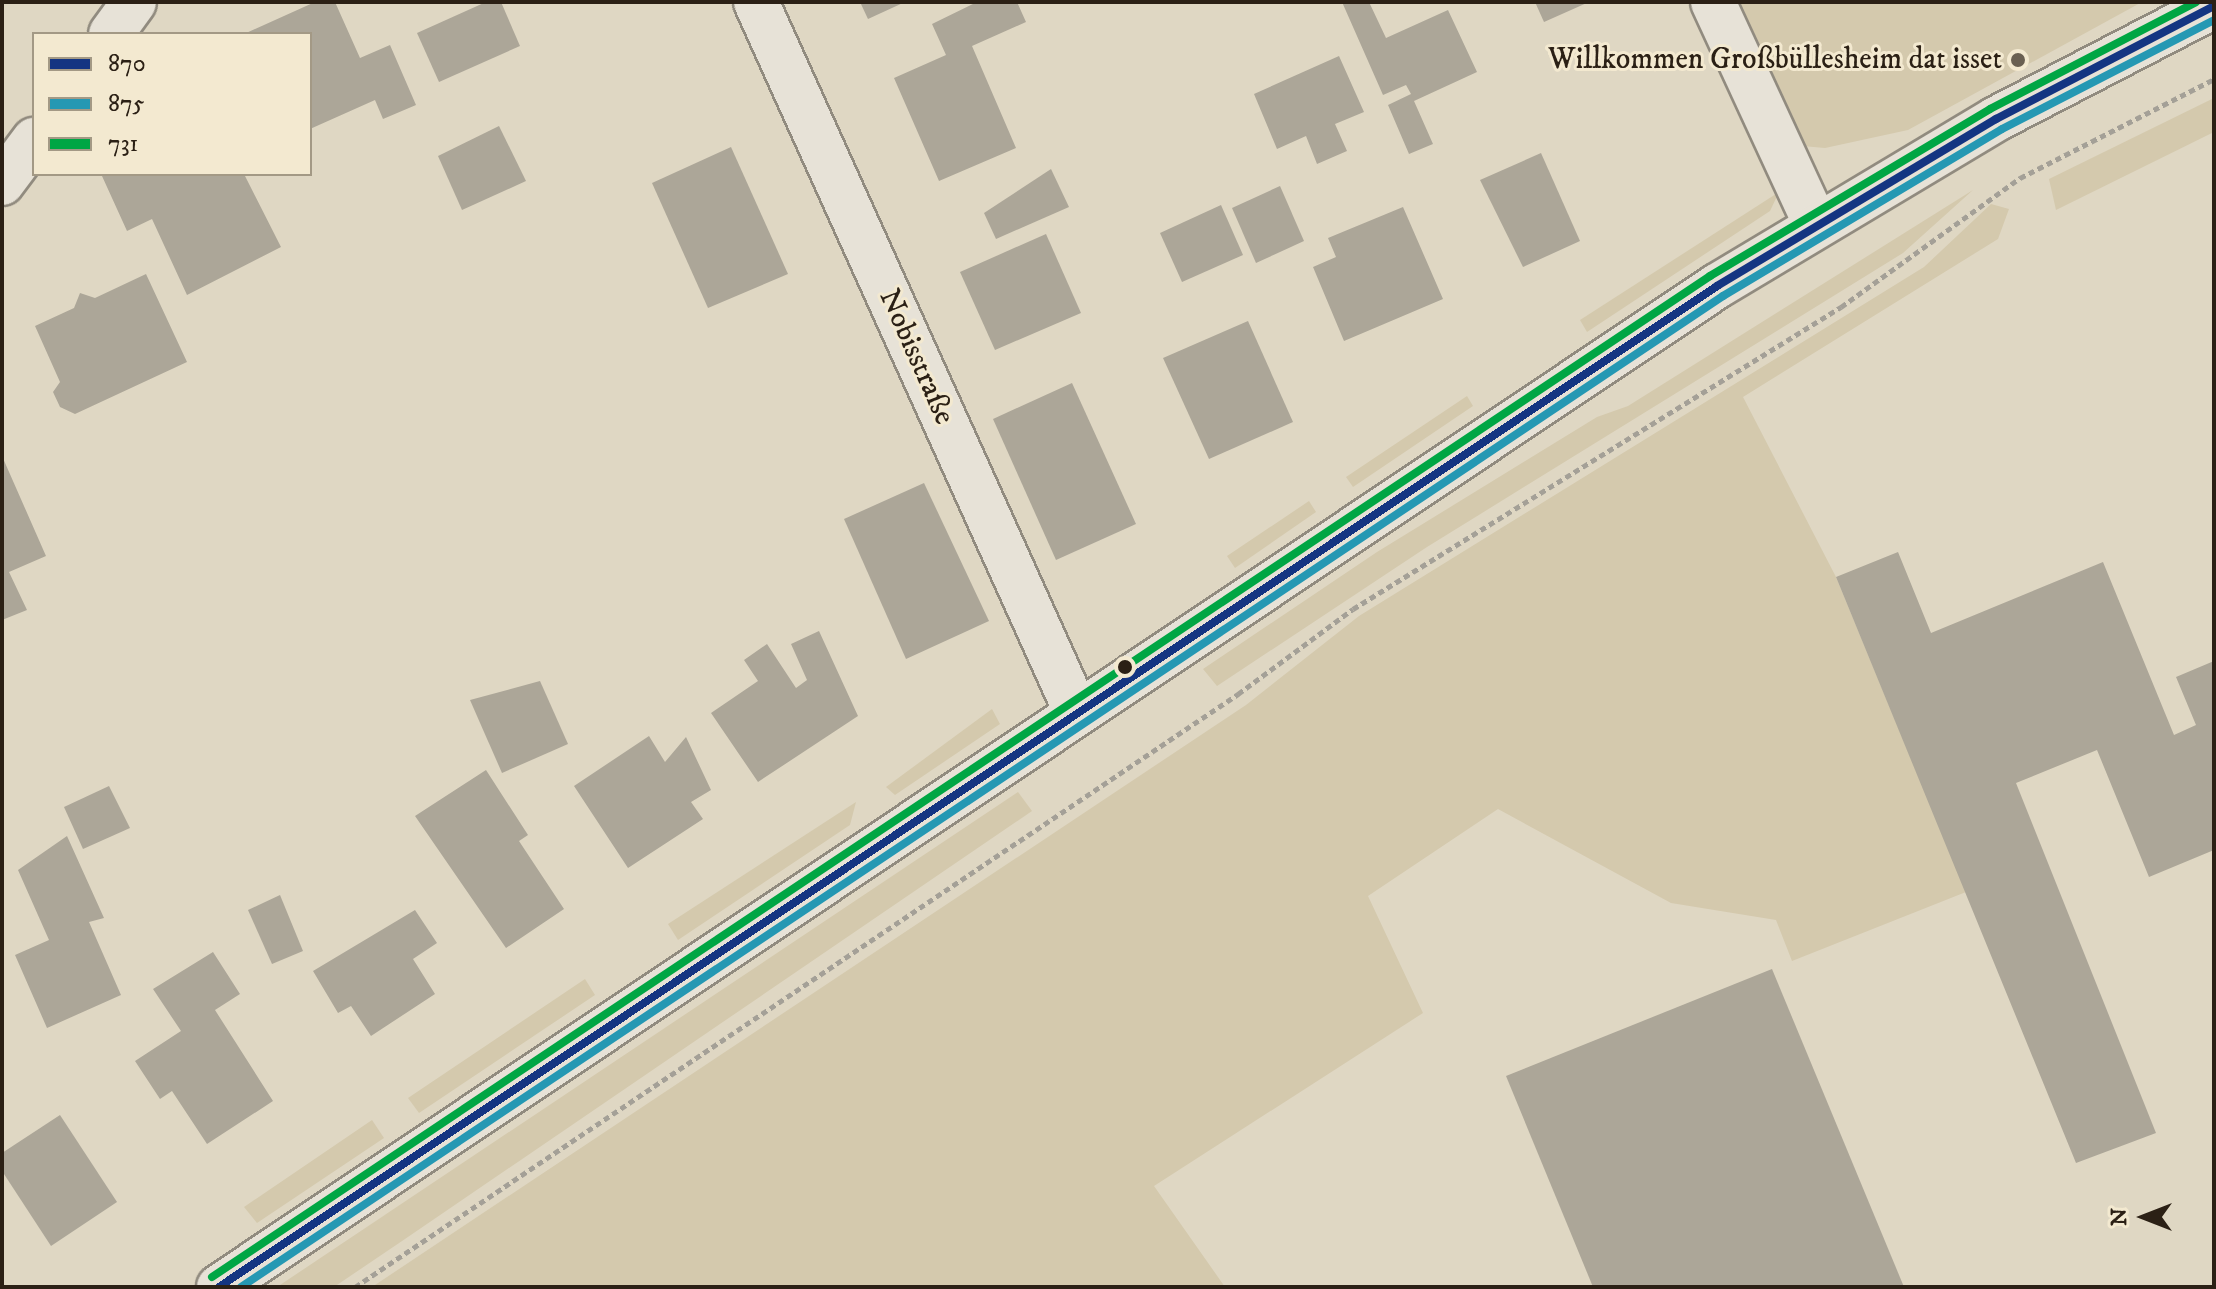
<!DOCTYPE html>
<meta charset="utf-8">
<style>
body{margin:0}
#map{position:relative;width:2216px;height:1289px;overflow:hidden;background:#dfd7c3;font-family:"IM FELL DW Pica",serif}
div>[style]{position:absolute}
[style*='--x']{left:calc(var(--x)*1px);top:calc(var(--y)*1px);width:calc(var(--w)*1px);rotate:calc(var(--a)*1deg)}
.green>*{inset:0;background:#d4c9ad}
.building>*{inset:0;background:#aca698}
.path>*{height:5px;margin-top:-2.5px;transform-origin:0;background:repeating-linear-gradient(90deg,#a4a097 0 6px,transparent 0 10px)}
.roads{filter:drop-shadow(2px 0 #918b7f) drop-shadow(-2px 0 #918b7f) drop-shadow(0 2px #918b7f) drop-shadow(0 -2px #918b7f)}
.street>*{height:44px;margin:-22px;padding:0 22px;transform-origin:22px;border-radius:22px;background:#e7e2d7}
.secondary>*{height:44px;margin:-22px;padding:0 22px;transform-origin:22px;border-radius:22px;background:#e7e2d7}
.bus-1>*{height:8px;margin:-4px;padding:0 4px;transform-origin:4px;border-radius:4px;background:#143582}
.bus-2>*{height:8px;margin:-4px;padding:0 4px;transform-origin:4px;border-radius:4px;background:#2598b3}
.bus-3>*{height:8px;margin:-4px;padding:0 4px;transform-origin:4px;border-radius:4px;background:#00a644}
.dots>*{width:22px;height:22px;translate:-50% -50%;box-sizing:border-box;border:4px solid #f3e9d0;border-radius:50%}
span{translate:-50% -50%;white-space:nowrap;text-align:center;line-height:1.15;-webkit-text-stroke:6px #f3e9d0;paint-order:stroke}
.poi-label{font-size:30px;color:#2b2015}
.right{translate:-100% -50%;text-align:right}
.street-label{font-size:30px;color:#2b2015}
.frame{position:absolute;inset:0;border:4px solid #2b2015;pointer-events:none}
.legend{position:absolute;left:32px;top:32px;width:280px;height:144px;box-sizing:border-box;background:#f3e9d0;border:2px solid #a39985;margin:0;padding:10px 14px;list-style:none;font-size:24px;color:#2b2015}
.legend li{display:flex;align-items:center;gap:16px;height:40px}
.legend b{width:40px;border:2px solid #a39985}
.north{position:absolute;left:2104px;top:1177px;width:80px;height:80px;-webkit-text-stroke:6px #f3e9d0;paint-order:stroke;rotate:270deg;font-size:22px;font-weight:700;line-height:32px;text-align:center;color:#2b2015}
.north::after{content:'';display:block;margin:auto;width:28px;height:36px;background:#2b2015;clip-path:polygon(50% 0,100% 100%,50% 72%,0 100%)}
</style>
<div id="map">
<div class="green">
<div style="clip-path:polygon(1732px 2px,2142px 2px,1908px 130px,1825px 148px,1802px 146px)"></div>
<div style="clip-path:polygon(2214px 98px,2214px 132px,2056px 210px,2049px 179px)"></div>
<div style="clip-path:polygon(1973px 190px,1903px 253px,1427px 547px,1217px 686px,1203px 669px,1377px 552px,1597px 417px,1628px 406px)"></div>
<div style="clip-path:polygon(1779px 192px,1770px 211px,1587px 332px,1580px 320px)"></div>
<div style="clip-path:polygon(1991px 204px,2009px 209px,1998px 239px,1743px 397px,1836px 577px,1966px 892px,1792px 961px,1776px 920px,1671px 903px,1498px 809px,1368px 896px,1423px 1013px,1154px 1186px,1225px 1287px,372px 1287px,1246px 705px,1359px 616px,1924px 267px)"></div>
<div style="clip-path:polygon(1467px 396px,1473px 406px,1353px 487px,1346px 477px)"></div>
<div style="clip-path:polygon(1309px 501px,1316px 512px,1235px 568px,1227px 556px)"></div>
<div style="clip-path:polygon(992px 709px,1000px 724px,895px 795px,886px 787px)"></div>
<div style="clip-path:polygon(1018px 792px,1032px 811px,405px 1239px,334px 1287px,277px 1287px)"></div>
<div style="clip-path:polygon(856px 802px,850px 825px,678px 940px,668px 924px)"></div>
<div style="clip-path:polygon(585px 979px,595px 995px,419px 1113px,408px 1098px)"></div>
<div style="clip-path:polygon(372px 1120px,384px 1138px,257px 1223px,244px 1207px)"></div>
</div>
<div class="building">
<div style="clip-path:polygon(315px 2px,335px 2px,360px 58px,390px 45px,416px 105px,383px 119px,375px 100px,310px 129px,310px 34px,244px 34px)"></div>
<div style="clip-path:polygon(486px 2px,501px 2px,520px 46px,439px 82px,417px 33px)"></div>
<div style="clip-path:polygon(860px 2px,905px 2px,868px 19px)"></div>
<div style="clip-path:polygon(977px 2px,1017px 2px,1026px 22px,972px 46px,1016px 148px,939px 181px,894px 78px,946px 55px,932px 24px)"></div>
<div style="clip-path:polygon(1342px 2px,1369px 2px,1386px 38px,1448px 10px,1477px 72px,1414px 101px,1433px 144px,1409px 154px,1388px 105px,1411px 94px,1406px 85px,1383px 95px)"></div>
<div style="clip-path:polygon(1535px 2px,1589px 2px,1544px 22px)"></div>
<div style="clip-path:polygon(1339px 56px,1364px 112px,1335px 124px,1347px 151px,1317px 164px,1306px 136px,1277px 149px,1254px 94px)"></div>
<div style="clip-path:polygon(499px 126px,526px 181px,462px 210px,438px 156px)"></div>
<div style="clip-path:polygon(731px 147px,788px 274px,708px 308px,652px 183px)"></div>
<div style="clip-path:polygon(1541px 153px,1580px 241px,1523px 267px,1480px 180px)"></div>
<div style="clip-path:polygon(1051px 169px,1069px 207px,996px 239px,984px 213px)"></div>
<div style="clip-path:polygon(244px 174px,281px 247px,187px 295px,152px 219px,127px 231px,102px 176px)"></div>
<div style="clip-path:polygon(1280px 186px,1304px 241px,1256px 263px,1232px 208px)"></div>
<div style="clip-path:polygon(1221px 205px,1243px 255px,1182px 282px,1160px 233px)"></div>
<div style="clip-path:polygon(1403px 207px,1443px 299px,1344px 341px,1313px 267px,1336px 257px,1328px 238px)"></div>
<div style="clip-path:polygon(1046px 234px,1081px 313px,995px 350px,960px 272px)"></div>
<div style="clip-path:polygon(146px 274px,187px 362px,75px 414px,60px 407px,53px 392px,60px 382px,35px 326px,74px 308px,80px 293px,95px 298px)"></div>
<div style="clip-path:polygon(1248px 321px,1293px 422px,1209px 459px,1163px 358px)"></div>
<div style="clip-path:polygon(1072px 383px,1136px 524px,1056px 560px,993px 419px)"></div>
<div style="clip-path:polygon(2px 456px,46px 556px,9px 572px,27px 610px,2px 620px)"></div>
<div style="clip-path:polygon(924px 483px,989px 621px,906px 659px,844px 519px)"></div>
<div style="clip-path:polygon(1898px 552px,1931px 633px,2103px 562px,2174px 735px,2196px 725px,2176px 677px,2214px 661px,2214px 850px,2149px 877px,2097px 750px,2016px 783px,2156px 1133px,2076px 1163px,1836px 577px)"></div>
<div style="clip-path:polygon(819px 631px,858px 716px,758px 782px,711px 713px,758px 681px,744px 660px,767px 644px,796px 688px,807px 680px,791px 644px)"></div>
<div style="clip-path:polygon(540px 681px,568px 744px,502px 773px,470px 700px)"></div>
<div style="clip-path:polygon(649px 736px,665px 762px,686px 737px,711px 790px,691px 802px,703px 819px,628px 868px,574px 786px)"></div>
<div style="clip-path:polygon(486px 770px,528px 835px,519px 841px,564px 909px,506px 948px,415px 816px)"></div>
<div style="clip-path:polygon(109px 786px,130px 828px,83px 849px,64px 807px)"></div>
<div style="clip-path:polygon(67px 836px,104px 918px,89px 922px,121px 995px,47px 1028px,15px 955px,49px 940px,18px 870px)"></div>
<div style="clip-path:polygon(280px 895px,303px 951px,272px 964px,248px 910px)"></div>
<div style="clip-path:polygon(415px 910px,437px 943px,413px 959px,435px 994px,371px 1036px,351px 1006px,338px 1013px,313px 971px)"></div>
<div style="clip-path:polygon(213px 952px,240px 994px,215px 1010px,273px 1101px,207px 1144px,172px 1091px,160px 1099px,135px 1061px,181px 1031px,153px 989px)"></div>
<div style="clip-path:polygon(1772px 969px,1904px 1287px,1593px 1287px,1506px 1076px)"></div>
<div style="clip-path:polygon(60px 1115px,117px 1202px,51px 1246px,2px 1171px,2px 1153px)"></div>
</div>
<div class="path">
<div style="--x:355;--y:1287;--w:1064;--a:-33.88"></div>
<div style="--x:1238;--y:694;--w:143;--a:-36.5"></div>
<div style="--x:1353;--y:609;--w:574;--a:-31.75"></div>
<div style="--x:1841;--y:307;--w:221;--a:-35.8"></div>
<div style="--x:2020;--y:178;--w:218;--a:-27"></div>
</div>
<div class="roads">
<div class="street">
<div style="--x:756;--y:2;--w:778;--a:65.71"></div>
<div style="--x:1713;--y:2;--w:246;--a:65.2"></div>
<div style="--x:111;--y:34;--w:39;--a:-54"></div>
<div style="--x:2;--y:183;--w:54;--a:-53.3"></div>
</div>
<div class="secondary">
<div style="--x:219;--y:1287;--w:1802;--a:-33.75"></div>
<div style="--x:1717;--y:286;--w:325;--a:-30.9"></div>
<div style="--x:1996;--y:119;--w:246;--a:-27.4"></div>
</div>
</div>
<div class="bus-1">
<div style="--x:219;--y:1287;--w:1802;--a:-33.75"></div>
<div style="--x:1717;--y:286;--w:325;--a:-30.9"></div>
<div style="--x:1996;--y:119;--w:246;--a:-27.4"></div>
</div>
<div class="bus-2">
<div style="--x:241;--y:1287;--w:1783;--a:-33.77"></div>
<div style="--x:1723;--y:296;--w:325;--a:-30.9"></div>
<div style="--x:2002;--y:129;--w:238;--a:-27.2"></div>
</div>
<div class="bus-3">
<div style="--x:212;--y:1277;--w:1802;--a:-33.75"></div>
<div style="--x:1710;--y:276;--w:326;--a:-30.8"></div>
<div style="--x:1990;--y:109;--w:232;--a:-27.4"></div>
</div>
<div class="dots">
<div style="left:2018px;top:60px;background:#6a6052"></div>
<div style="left:1125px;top:667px;background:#2b2015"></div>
</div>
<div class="poi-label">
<span class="right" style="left:2002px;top:60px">Willkommen Großbüllesheim dat isset</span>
</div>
<div class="street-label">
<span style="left:916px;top:357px;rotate:66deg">Nobisstraße</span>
</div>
<div class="frame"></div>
<ul class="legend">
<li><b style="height:10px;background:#143582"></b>870</li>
<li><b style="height:10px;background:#2598b3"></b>875</li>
<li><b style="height:10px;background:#00a644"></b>731</li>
</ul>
<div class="north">N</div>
</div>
